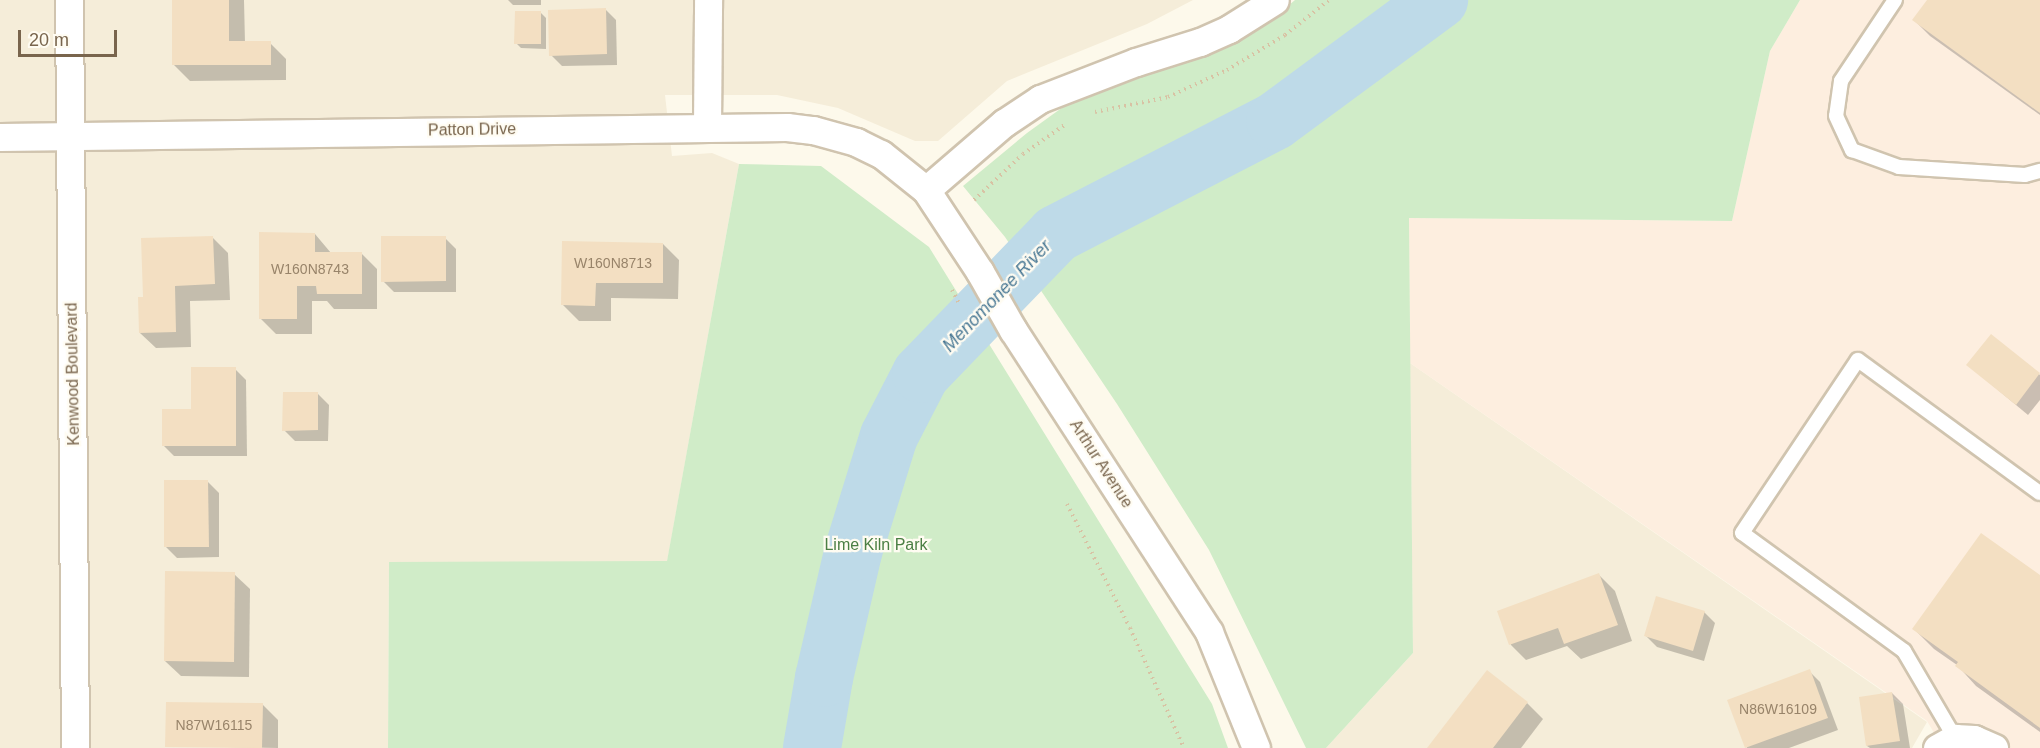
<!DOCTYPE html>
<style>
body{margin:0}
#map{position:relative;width:2040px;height:748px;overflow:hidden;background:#fdf9eb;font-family:Helvetica,sans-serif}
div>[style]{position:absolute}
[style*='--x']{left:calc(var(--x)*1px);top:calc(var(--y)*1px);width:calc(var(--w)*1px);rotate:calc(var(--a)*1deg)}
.residential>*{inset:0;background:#f5edd9}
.commercial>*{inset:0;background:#fdeedf}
.green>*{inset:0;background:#d0ecc8}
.shadow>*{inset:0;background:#0003}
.river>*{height:58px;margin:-29px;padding:0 29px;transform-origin:29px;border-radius:29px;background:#bedae8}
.building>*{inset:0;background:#f3dfc2}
.path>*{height:4px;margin-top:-2px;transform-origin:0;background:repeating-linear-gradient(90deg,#d8c2a4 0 1.5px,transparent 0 6px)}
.roads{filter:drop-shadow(2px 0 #d0c4af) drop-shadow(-2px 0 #d0c4af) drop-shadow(0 2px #d0c4af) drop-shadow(0 -2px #d0c4af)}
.lane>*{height:14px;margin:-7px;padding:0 7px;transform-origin:7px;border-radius:7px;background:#fff}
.street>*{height:27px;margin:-13.5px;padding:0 13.5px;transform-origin:13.5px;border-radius:13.5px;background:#fff}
span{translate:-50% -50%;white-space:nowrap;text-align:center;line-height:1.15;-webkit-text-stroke:4.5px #fffcf2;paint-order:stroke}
.number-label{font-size:14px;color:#98846a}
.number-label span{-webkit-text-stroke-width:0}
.street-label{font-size:16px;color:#79654d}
.park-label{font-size:16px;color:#4b7f44}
.water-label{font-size:18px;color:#497894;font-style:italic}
.scale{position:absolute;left:18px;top:30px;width:99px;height:27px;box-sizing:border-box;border:3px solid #79654d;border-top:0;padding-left:8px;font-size:18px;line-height:21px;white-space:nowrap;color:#79654d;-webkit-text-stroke:4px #fffcf2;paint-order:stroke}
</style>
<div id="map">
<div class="residential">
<div style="clip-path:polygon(0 0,1193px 0,1147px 24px,1007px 81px,938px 141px,915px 141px,838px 108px,777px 95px,665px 95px,672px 156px,712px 153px,739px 164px,667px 562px,389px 562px,388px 748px,0 748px)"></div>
<div style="clip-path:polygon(1410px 363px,1927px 722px,1912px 748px,1326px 748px,1413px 653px)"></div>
</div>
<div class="commercial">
<div style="clip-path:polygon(1800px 0,2040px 0,2040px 748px,1943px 748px,1927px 721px,1410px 363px,1409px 218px,1732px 221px,1770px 51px)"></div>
</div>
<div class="green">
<div style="clip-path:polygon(1295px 0,1800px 0,1770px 51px,1732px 221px,1409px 218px,1413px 653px,1326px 748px,1306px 748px,1209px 550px,1117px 404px,1005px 237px,963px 186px,1027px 133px,1081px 94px,1282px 11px)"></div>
<div style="clip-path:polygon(739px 164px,821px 166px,929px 247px,1212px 704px,1228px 748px,388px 748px,389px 562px,667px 561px)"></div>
</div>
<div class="shadow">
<div style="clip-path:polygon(174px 0,244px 0,245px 43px,270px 43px,286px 59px,286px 80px,190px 81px,174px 65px)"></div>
<div style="clip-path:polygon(508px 0,541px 0,541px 5px,513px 5px)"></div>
<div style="clip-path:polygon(1929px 0,2040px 0,2040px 115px,1930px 36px,1914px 20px)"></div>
<div style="clip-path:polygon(605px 9px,616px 20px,617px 65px,562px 66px,551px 55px)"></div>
<div style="clip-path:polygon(541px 13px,546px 18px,546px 49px,521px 48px,516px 43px)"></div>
<div style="clip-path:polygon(315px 234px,331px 253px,361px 253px,377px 269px,377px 309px,334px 309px,327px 301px,312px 301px,312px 334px,276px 334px,260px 318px)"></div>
<div style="clip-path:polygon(212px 237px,228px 253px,230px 300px,190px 301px,191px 347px,156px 348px,140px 333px,145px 299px)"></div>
<div style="clip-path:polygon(445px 238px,456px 249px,456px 292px,394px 292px,383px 281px)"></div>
<div style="clip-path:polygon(563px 243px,663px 244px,679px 260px,678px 299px,611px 298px,611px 321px,579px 321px,563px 305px)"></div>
<div style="clip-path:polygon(1991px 336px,2040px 375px,2040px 400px,2028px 415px,1968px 365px)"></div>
<div style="clip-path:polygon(235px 369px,246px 380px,247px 456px,174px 456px,163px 445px,192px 411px)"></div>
<div style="clip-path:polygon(318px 394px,329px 405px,328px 441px,295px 441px,284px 430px)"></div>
<div style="clip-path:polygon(208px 482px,219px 493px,219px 557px,177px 558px,166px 547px)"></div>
<div style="clip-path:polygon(234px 574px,250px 589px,249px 677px,181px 676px,165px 661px)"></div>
<div style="clip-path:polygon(1599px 575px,1615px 591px,1632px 641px,1581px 659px,1567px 646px,1526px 660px,1511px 645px,1499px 612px)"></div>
<div style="clip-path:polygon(2040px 577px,2040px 732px,1976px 686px,1957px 665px,1934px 649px,1914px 629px)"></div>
<div style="clip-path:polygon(1704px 612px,1715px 623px,1704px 661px,1657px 647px,1646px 636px)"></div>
<div style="clip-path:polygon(1809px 671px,1820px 682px,1838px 730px,1789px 748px,1747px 748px,1729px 701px)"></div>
<div style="clip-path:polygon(1892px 693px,1903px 704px,1910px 748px,1870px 748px,1867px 746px)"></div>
<div style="clip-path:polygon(1527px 703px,1543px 719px,1521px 748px,1429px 748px)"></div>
<div style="clip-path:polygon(262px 704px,278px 720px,278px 748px,167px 746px)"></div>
</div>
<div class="river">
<div style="--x:812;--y:748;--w:71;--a:-80.3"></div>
<div style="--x:824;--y:678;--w:129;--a:-77"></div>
<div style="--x:853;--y:552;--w:121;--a:-72.8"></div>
<div style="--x:889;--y:436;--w:70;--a:-62.7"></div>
<div style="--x:921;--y:374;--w:194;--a:-46"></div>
<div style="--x:1056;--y:234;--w:246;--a:-27.3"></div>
<div style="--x:1275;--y:121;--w:204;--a:-36.4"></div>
</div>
<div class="building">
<div style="clip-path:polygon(172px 0,229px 0,229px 41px,271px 41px,271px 65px,172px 65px)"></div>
<div style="clip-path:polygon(1927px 0,2040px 0,2040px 113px,1912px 20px)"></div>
<div style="clip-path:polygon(606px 8px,607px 54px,549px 56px,548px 10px)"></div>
<div style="clip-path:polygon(515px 11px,541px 11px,541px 44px,514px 44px)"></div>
<div style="clip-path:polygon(259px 232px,315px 233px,315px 252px,362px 252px,362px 294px,317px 294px,316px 286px,297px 286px,297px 319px,259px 319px)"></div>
<div style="clip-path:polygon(213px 236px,215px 284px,175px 286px,176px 332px,139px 333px,138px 297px,143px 297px,141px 238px)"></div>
<div style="clip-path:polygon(381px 236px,446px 236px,446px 281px,381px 282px)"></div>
<div style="clip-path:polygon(562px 241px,663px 243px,663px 283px,596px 283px,595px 306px,561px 305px)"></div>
<div style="clip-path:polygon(1991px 334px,2040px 373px,2016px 405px,1966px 365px)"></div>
<div style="clip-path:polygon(191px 367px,236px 367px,236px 446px,162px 446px,162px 409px,191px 409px)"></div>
<div style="clip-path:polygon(283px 392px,318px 392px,318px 430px,282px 431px)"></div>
<div style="clip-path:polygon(164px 480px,208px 480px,209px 547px,164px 547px)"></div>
<div style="clip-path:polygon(1981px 533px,2040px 575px,2040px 728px,1955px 666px,1958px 662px,1912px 629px)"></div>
<div style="clip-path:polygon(165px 571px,235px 572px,234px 662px,164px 661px)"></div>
<div style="clip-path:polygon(1599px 573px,1618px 625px,1564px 644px,1558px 628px,1509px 645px,1497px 611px)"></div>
<div style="clip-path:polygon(1656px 596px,1705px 611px,1693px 651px,1644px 636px)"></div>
<div style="clip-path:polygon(1810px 669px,1828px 718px,1745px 748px,1727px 700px)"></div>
<div style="clip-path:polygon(1487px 670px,1528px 702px,1493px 748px,1427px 748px)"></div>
<div style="clip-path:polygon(1892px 692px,1900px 741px,1866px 746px,1859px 697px)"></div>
<div style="clip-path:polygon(166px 702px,263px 703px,262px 748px,165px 747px)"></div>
</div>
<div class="path">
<div style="--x:1095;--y:112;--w:75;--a:-11.6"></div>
<div style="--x:1168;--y:97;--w:65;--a:-24.6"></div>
<div style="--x:1227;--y:70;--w:68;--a:-31.1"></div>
<div style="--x:1285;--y:35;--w:56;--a:-38.5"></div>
<div style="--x:974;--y:200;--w:67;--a:-43.2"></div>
<div style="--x:1023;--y:154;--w:52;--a:-34.9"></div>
<div style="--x:952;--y:290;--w:15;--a:62"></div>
<div style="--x:1067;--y:504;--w:139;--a:63.1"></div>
<div style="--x:1130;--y:628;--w:132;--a:65.8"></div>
</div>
<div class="roads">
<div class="lane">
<div style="--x:1895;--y:0;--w:97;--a:123.7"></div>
<div style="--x:1841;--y:81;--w:35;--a:98"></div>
<div style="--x:1836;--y:116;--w:38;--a:65"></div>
<div style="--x:1852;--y:150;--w:50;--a:19.9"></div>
<div style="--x:1899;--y:167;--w:126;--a:3.6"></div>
<div style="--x:2025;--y:175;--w:16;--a:-15"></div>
<div style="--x:1955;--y:738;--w:101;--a:-120.4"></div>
<div style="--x:1904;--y:651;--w:200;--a:-143.9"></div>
<div style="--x:1742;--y:533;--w:208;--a:-56.2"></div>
<div style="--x:1858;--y:360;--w:225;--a:36.2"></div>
</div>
<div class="street">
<div style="--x:69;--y:0;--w:748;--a:89.54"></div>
<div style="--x:707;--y:126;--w:126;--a:-89.5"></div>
<div style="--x:0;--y:137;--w:787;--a:-0.73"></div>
<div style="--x:787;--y:127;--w:26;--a:7"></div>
<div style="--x:813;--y:130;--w:45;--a:15.6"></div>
<div style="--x:856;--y:142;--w:28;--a:26"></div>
<div style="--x:881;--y:154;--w:58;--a:38.7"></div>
<div style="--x:926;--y:190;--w:98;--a:56.6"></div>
<div style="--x:980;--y:272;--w:67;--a:60.4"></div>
<div style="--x:1013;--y:330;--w:360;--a:57"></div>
<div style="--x:1209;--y:632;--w:125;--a:67.9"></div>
<div style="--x:926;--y:190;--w:103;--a:-40.7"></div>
<div style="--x:1004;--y:123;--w:43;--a:-33.7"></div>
<div style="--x:1040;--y:99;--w:103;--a:-21.1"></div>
<div style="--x:1136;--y:62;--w:67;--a:-17.4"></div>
<div style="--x:1200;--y:42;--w:32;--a:-24"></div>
<div style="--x:1229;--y:29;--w:54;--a:-32.2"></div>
<div style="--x:1937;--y:748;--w:21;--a:-29"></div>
<div style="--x:1955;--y:738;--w:19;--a:3"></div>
<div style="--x:1974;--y:739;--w:22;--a:24"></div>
</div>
</div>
<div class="number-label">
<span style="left:613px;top:263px">W160N8713</span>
<span style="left:310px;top:269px">W160N8743</span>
<span style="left:1778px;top:709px">N86W16109</span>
<span style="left:214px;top:725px">N87W16115</span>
</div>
<div class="street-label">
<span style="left:472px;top:130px;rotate:-1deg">Patton Drive</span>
<span style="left:73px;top:374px;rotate:-91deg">Kenwood Boulevard</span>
<span style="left:1101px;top:464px;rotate:57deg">Arthur Avenue</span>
</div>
<div class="park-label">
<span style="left:876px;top:545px">Lime Kiln Park</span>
</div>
<div class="water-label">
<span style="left:997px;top:296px;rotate:-46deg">Menomonee River</span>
</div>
<div class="scale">20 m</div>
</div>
